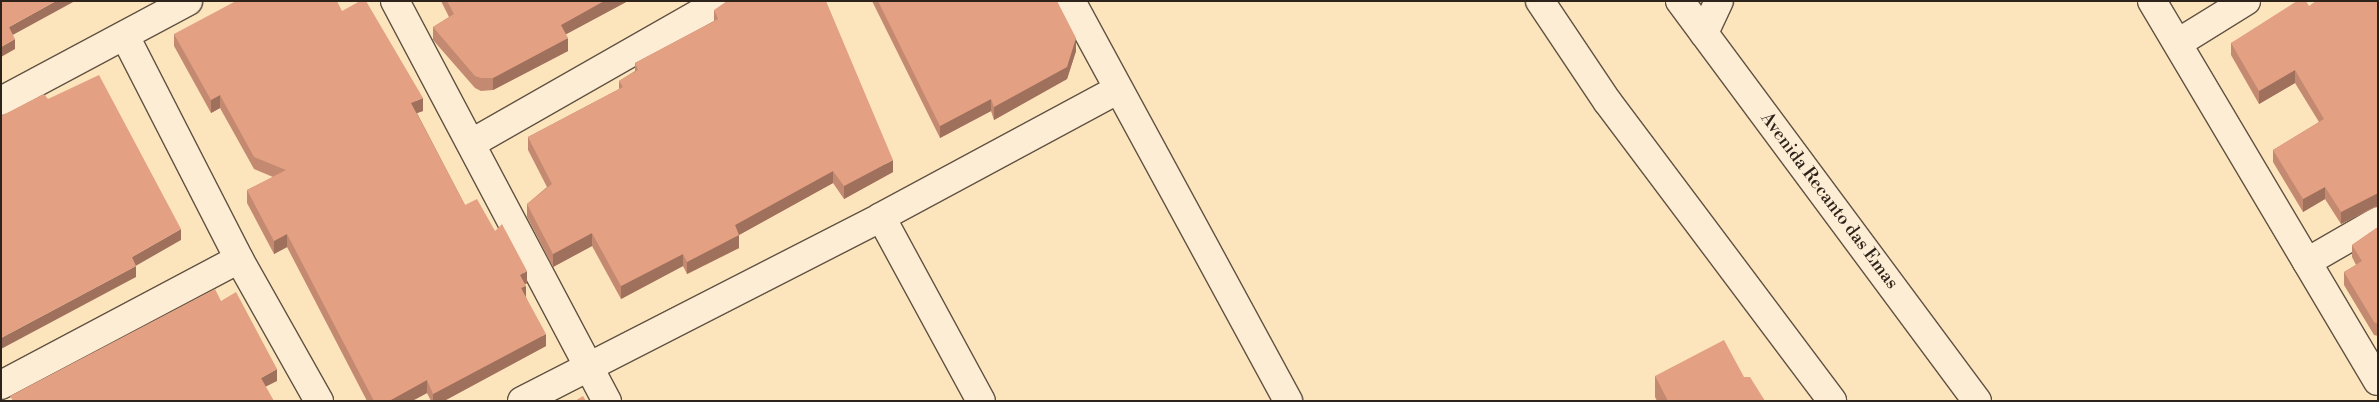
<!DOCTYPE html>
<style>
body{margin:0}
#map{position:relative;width:2379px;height:402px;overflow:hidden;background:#fce4bd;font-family:"Libre Bodoni",serif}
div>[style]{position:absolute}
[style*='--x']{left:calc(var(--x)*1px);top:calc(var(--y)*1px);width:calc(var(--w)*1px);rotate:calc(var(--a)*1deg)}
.roads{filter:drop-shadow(1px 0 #615343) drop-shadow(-1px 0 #615343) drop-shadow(0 1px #615343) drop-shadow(0 -1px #615343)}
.street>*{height:28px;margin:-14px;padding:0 14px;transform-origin:14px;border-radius:14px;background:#fdedd4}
.secondary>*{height:28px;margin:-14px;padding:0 14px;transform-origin:14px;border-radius:14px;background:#fdedd4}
.wall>*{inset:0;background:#c38a71}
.shaded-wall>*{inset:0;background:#9f705c}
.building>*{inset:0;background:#e3a083}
span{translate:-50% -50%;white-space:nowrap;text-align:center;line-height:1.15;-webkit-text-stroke:5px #fdedd4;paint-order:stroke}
.street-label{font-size:18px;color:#2d231a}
.frame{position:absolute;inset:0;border:2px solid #2d231a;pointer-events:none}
</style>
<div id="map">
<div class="roads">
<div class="street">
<div style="--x:395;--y:1;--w:453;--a:62.1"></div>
<div style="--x:1071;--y:1;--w:455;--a:61.5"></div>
<div style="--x:2152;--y:1;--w:442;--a:59.3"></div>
<div style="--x:1704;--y:33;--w:35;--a:-65"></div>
<div style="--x:125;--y:36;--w:250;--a:62.9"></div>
<div style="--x:239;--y:259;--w:163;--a:60.6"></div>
<div style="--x:2178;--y:43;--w:80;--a:-31.7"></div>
<div style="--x:1;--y:101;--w:212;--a:-28.1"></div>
<div style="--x:472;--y:143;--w:287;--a:-29.7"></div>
<div style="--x:881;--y:217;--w:209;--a:61.5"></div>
<div style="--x:2307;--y:262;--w:82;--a:-30"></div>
<div style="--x:1;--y:385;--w:269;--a:-27.9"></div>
<div style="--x:522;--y:401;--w:403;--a:-27.1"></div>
<div style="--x:881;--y:217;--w:268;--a:-28.3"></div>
</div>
<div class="secondary">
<div style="--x:1540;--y:1;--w:120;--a:56.2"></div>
<div style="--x:1607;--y:101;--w:375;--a:53.1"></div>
<div style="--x:1680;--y:1;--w:498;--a:53.4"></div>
</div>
</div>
<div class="wall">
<div style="clip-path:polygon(441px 1px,628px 1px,566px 34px,568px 51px,493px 90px,481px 91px,475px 88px,433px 40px,433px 27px,449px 17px)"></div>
<div style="clip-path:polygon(872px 1px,1057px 1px,1076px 51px,1067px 79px,994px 120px,991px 111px,940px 138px)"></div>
<div style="clip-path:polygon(2378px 1px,2378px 206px,2341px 224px,2325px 199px,2303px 212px,2273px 162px,2273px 150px,2319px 122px,2295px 83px,2259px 104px,2231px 55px,2231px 43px,2309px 6px)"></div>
<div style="clip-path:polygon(714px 10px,893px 172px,844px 199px,833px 183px,739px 235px,739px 248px,687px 274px,683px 266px,621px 299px,592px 246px,553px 267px,527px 217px,527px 204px,547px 187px,528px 150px,528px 137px,619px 89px,619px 81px,635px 71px,635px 63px,714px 21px)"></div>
<div style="clip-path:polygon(342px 11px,423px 111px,417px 113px,465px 205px,495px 231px,527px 283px,525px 284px,526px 297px,546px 346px,444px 401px,431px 401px,427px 393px,412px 401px,367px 401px,287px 247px,274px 254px,247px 203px,247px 190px,273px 177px,254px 169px,220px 108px,211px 113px,174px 46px,174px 34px)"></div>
<div style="clip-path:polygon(2378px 227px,2378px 336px,2374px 335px,2344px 285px,2344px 272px,2356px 265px,2352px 257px,2352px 245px)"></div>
<div style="clip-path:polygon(1655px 376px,1744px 377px,1765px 401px,1657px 401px,1655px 397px)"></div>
</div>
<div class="shaded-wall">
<div style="clip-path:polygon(56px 1px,75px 1px,9px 37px,9px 27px)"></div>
<div style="clip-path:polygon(604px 1px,628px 1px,561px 37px,561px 25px)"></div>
<div style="clip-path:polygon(568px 38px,568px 51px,493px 90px,493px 78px)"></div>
<div style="clip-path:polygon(1076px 38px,1076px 51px,1067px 79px,994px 120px,994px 107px)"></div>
<div style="clip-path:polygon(15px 39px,15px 49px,1px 57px,1px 47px)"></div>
<div style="clip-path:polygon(2295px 70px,2295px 83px,2259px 104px,2259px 91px)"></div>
<div style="clip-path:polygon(220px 95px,220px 108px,211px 113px,211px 100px)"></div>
<div style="clip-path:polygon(423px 98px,423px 111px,411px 115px,411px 103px)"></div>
<div style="clip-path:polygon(991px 99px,991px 111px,940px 138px,940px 126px)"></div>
<div style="clip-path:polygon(893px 160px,893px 172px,844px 199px,844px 186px)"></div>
<div style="clip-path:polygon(833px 171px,833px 183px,739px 235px,739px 248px,687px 274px,687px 262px,735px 225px)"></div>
<div style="clip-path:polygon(2325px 187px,2325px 199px,2303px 212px,2303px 199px)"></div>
<div style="clip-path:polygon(2378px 193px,2378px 205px,2341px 224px,2341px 212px)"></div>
<div style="clip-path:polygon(181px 229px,181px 240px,132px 268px,132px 257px)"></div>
<div style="clip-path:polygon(592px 233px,592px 246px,553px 267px,553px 254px)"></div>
<div style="clip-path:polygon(287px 234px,287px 247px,274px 254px,274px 241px)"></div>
<div style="clip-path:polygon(683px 254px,683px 266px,621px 299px,621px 286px)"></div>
<div style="clip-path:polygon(136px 266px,136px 277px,1px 349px,1px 338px)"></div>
<div style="clip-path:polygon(527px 271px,527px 283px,520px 288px,520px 275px)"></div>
<div style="clip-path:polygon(526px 286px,526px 298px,521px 288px)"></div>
<div style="clip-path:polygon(546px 334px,546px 346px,444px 401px,433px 401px,433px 394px)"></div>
<div style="clip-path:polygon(277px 369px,277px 381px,261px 389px,261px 378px)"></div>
<div style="clip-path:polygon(427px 380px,427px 393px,412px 401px,389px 401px)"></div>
</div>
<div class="building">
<div style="clip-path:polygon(1px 1px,56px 1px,9px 27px,15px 39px,1px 47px)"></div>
<div style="clip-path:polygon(236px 1px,337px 1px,342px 11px,360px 1px,366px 1px,423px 98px,411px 103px,465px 205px,477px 199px,495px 231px,502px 224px,527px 271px,520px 275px,526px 286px,521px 288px,546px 334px,433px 394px,427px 380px,389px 401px,374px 401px,287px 234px,274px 241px,247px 190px,286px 170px,254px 157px,220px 95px,211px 100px,174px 34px)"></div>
<div style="clip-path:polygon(447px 1px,604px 1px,561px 25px,568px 38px,493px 78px,481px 78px,475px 76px,433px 27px,454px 14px)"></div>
<div style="clip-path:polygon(727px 1px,826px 1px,893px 160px,844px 186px,833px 171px,735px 225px,739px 235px,687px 262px,683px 254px,621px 286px,592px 233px,553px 254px,527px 204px,552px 184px,528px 137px,623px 87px,619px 81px,638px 70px,635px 63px,718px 19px,714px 10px)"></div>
<div style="clip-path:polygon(878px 1px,1057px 1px,1076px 38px,1067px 67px,994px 107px,991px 99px,940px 126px)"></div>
<div style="clip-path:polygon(2297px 1px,2306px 1px,2309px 6px,2316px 1px,2378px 1px,2378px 193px,2341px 212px,2325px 187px,2303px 199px,2273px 150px,2324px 119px,2295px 70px,2259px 91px,2231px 43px)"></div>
<div style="clip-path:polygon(99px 75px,181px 229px,132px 257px,136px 266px,1px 338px,1px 116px,44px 94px,48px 99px)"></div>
<div style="clip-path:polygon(2378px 227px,2378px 324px,2374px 322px,2344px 272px,2362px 261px,2352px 245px)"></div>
<div style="clip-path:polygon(215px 289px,221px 301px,236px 292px,277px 369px,261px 378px,274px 401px,13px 401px,10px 396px)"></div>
<div style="clip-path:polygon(1724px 340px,1744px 377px,1750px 377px,1765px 401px,1668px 401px,1655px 376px)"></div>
<div style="clip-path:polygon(583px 396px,586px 401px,575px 401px)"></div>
</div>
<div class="street-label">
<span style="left:1829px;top:201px;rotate:53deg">Avenida Recanto das Emas</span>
</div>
<div class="frame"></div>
</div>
